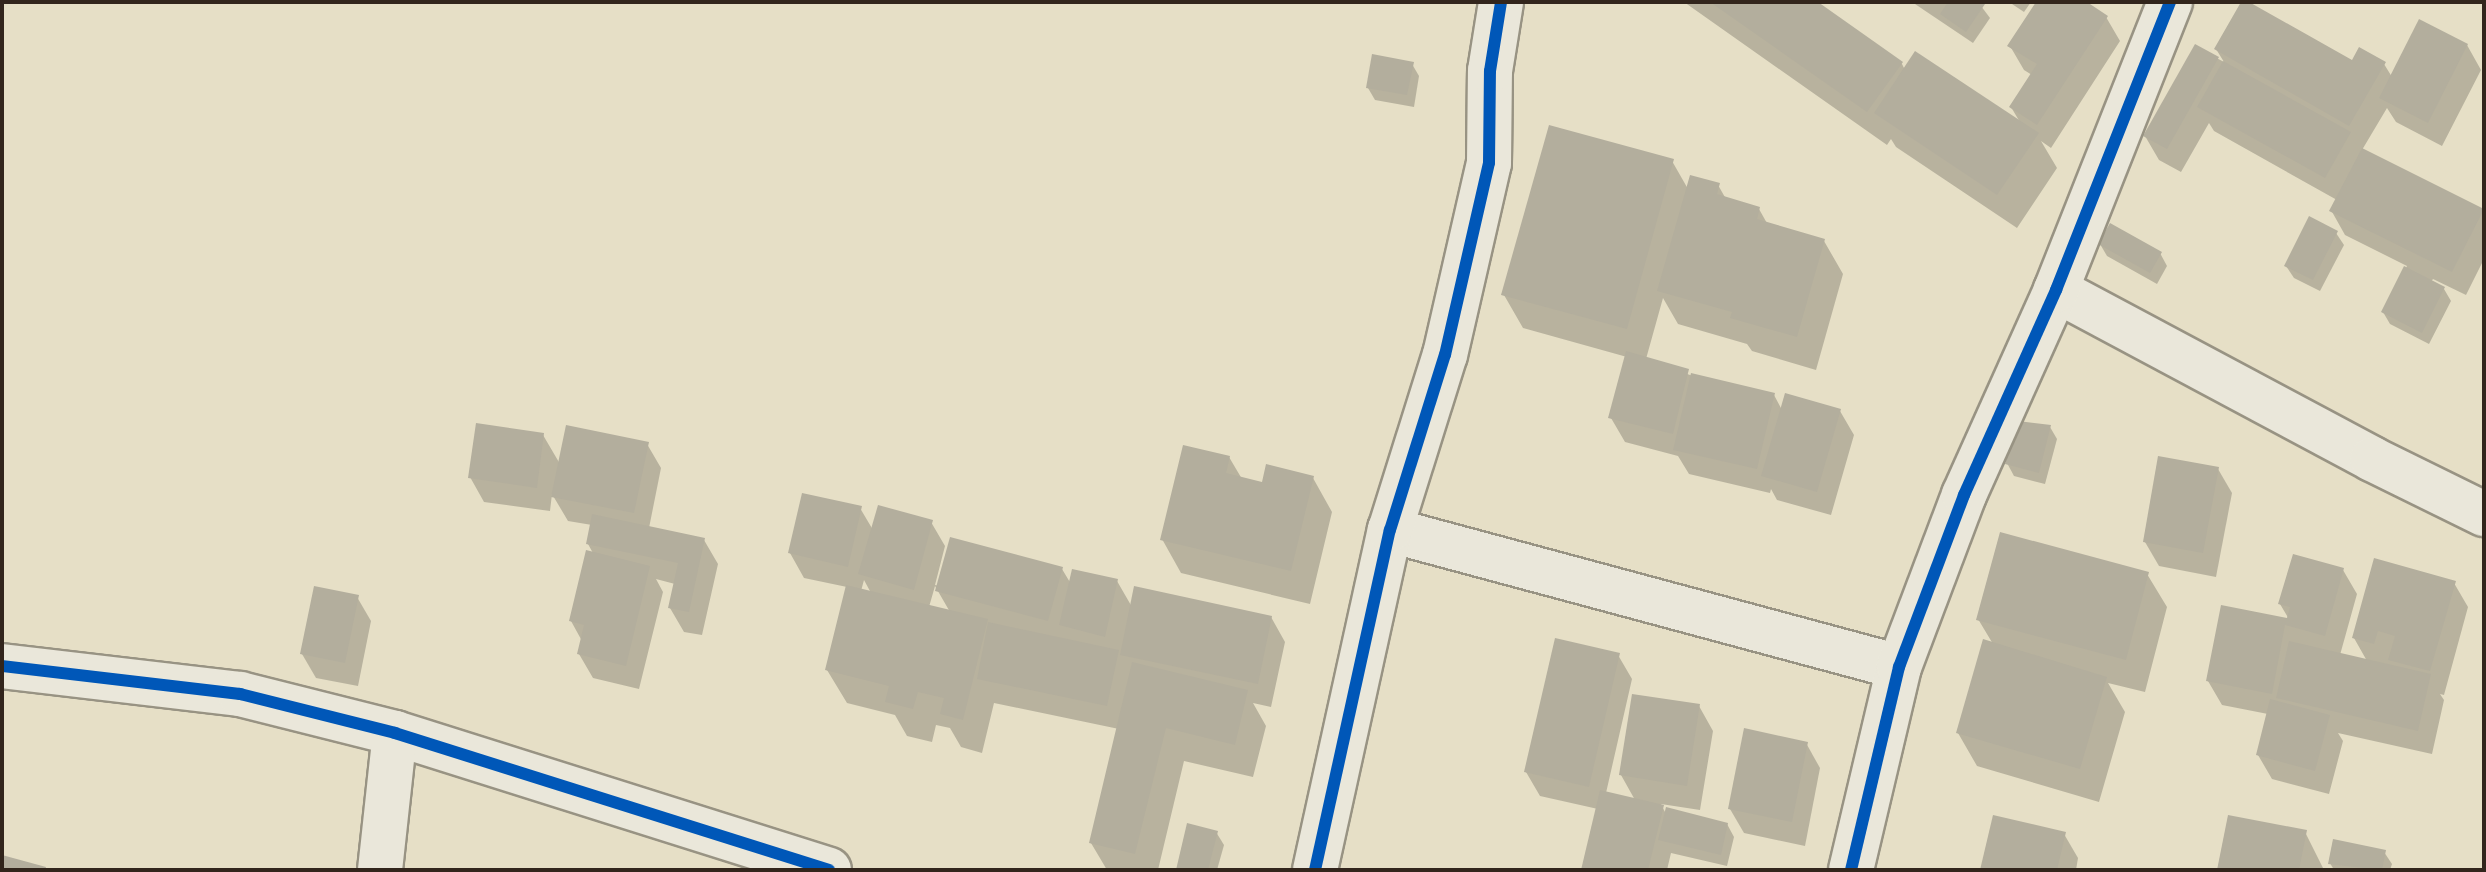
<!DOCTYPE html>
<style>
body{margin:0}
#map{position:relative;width:2486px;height:872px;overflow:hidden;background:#e6dfc6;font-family:"EB Garamond",serif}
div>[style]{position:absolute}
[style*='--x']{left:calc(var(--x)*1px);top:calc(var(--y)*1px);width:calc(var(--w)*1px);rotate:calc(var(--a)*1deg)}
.shadow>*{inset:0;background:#0003}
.building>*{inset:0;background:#b3ae9d}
.roads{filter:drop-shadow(2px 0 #989383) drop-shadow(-2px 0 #989383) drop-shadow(0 2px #989383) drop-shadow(0 -2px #989383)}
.minor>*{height:44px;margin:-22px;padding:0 22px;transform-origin:22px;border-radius:22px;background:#eae7da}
.cycleway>*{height:12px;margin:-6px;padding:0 6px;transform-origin:6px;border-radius:6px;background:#0057b8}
span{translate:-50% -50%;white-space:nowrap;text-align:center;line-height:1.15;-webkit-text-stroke:6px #f8efd1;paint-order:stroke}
.frame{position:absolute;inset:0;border:4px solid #32251c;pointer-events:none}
</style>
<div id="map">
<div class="shadow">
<div style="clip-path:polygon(1684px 2px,1814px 2px,1902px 64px,1905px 70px,2021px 124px,2011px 107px,2032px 75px,2024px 70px,2010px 46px,2038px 2px,2083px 2px,2106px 17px,2120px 41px,2051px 148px,2041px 141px,2057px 168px,2017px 228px,1896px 147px,1891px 139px,1887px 145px)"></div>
<div style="clip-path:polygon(1912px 2px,1978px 2px,1990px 18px,1973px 43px)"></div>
<div style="clip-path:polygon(2009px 2px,2031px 2px,2024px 12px)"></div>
<div style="clip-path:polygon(2243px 2px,2353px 63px,2384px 64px,2392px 77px,2467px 45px,2481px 70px,2442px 146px,2396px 122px,2387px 108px,2362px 150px,2484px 213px,2484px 259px,2466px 295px,2433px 279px,2431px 282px,2444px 289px,2451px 301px,2429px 344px,2390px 324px,2383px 312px,2407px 266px,2345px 235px,2331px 210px,2337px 200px,2214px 131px,2209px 123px,2181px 172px,2159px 160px,2145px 136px,2196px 47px,2224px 62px,2216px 49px)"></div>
<div style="clip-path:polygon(1412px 64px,1419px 76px,1414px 107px,1375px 100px,1368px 88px)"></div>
<div style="clip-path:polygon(1672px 161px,1688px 189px,1718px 185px,1726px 199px,1759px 209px,1768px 225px,1824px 241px,1843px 274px,1816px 370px,1752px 351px,1747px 344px,1678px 324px,1663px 298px,1646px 359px,1690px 375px,1774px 395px,1782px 410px,1840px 411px,1854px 435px,1831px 515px,1777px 500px,1771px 489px,1770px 493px,1689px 474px,1678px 456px,1625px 442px,1611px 418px,1627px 357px,1523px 328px,1504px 295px)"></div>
<div style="clip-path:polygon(2336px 233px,2344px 245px,2320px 291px,2294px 278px,2286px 266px)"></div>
<div style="clip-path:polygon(2100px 244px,2160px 253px,2167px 266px,2157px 284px,2107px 256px)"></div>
<div style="clip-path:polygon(2050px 427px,2057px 439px,2045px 484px,2014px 476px,2007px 463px)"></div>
<div style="clip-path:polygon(543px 435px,560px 464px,647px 444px,661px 468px,649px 528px,704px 540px,718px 564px,702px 635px,684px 632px,670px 608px,675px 584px,656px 579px,663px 592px,639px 689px,593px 678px,579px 654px,582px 641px,571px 621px,594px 555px,588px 544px,592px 525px,568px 521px,552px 494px,550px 511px,484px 502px,470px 477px)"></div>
<div style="clip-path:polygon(1229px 457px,1242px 479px,1263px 484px,1313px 478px,1332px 512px,1310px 604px,1181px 573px,1162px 539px)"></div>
<div style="clip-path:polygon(2218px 469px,2232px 493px,2216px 577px,2159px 566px,2145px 542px)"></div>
<div style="clip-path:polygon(evenodd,860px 508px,873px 530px,931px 522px,945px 546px,935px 585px,939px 586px,1062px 569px,1071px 584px,1117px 581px,1132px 607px,1271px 617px,1285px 642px,1271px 707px,1253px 703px,1266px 726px,1253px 777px,1184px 761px,1158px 870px,1107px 870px,1091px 843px,1119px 729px,994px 703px,982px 753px,961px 747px,950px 728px,936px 725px,932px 742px,907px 736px,895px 715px,847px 703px,827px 670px,847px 587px,804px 578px,790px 553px,860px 508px,864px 580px,871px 593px,861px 591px,864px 580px,860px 508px,935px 586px,950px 612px,929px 607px,935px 586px)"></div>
<div style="clip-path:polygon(2343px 570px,2357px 594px,2340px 655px,2367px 661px,2354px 638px,2454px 583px,2468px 607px,2444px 695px,2440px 694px,2444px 700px,2432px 754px,2338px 733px,2343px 741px,2329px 794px,2272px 779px,2258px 755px,2268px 714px,2222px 705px,2208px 681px,2290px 621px,2280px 604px)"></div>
<div style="clip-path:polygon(2147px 574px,2167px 607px,2145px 692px,2108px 683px,2125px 712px,2099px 802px,1977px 766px,1958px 733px,1993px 644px,1978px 619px)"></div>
<div style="clip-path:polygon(357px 597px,371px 621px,358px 686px,316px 678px,302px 654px)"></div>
<div style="clip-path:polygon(1618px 655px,1632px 679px,1606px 793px,1635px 800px,1621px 775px,1699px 706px,1713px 731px,1700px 810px,1661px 804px,1666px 814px,1727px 824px,1734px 837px,1727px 866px,1671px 853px,1667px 870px,1583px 870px,1598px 809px,1540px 796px,1526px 772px)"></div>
<div style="clip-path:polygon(1806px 743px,1820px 768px,1805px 846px,1744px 833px,1730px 809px)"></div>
<div style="clip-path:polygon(1216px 832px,1224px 845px,1217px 870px,1178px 870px)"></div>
<div style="clip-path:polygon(2305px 832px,2324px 870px,2219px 870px)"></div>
<div style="clip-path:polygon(2064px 834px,2078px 858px,2076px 870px,1982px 870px)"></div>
<div style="clip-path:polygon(2384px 852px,2392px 864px,2390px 870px,2334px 870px,2330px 863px)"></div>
</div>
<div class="building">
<div style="clip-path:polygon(1710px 2px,1818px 2px,1903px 62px,1867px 112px)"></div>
<div style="clip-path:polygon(1948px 2px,1982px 2px,1985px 4px,1966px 32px,1940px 14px)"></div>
<div style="clip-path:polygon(2036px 2px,2087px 2px,2108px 16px,2037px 125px,2009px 107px,2037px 64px,2007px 46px)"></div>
<div style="clip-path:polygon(2241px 2px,2249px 2px,2352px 60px,2359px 47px,2386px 62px,2349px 126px,2214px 49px)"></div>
<div style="clip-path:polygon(2419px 19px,2468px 44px,2428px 123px,2379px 98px)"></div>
<div style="clip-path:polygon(2195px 44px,2219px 57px,2167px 149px,2143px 136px)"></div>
<div style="clip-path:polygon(1915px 51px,2039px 133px,1997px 195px,1874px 113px)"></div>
<div style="clip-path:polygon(1372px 54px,1414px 62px,1407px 95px,1366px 88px)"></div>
<div style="clip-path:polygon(2223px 61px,2351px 132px,2325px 178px,2197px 107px)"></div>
<div style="clip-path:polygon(1549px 125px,1674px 159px,1627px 329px,1501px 295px)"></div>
<div style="clip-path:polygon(2362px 148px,2484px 209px,2452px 272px,2329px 211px)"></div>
<div style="clip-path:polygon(1690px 175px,1720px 183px,1717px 194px,1760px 207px,1757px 219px,1825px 239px,1797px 337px,1730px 318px,1732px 312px,1657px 291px)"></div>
<div style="clip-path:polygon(2309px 216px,2338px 231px,2313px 280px,2284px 266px)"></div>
<div style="clip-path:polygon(2110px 223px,2162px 252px,2150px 273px,2098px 244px)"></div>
<div style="clip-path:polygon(2404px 266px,2445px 287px,2422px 333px,2381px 312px)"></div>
<div style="clip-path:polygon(1626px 351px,1689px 369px,1673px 434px,1608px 418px)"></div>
<div style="clip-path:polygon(1691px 373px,1775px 393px,1757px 469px,1673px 450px)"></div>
<div style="clip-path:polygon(1785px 393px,1841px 409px,1817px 492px,1761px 476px)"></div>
<div style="clip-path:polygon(2018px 421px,2051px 425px,2039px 473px,2005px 464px)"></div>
<div style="clip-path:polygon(476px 423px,544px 433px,537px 488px,468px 478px)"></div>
<div style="clip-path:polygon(566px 425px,649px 442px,634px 513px,551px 497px)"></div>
<div style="clip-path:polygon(1183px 445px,1230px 456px,1226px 473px,1262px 482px,1266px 464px,1314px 476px,1291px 571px,1160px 540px)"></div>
<div style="clip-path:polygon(2158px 456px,2219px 467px,2203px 553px,2143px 542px)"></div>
<div style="clip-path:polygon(802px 493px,862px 506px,848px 567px,788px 553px)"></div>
<div style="clip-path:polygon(878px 505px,933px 520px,914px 590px,858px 574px)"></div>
<div style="clip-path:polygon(592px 514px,705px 538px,689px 612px,668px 608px,678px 563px,586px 544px)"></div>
<div style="clip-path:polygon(2000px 532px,2149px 572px,2126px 660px,1976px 620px)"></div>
<div style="clip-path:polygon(950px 537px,1063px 567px,1048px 621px,935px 591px)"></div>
<div style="clip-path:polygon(586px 550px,650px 566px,626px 666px,577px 654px,584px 625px,569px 621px)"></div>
<div style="clip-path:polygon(2293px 554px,2344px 568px,2325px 636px,2285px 625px,2272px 694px,2206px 681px,2221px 605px,2287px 618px,2290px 607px,2278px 604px)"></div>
<div style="clip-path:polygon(2374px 558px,2456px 581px,2430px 671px,2388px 660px,2395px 636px,2378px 631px,2374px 644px,2352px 638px)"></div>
<div style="clip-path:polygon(1072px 569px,1118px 579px,1105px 637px,1059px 625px)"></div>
<div style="clip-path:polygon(846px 585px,988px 619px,963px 720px,940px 714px,944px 698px,918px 692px,913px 709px,885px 702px,889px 686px,825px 670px)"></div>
<div style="clip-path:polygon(314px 586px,359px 595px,345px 663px,300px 654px)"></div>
<div style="clip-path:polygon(1134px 586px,1272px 616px,1258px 684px,1120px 655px)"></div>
<div style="clip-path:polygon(988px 622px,1119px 650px,1107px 706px,977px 679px)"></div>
<div style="clip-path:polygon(1555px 638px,1620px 653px,1589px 787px,1524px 772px)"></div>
<div style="clip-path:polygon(1983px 639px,2107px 677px,2080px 769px,1956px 733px)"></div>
<div style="clip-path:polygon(2289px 641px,2431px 674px,2418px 731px,2276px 698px)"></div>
<div style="clip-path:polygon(1132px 662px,1248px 690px,1235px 745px,1166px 728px,1135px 854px,1089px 843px)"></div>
<div style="clip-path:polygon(1632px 694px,1700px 704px,1687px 786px,1619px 775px)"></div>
<div style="clip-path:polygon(2270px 699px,2330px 715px,2315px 771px,2256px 755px)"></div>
<div style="clip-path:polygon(1744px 728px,1808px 742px,1792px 822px,1728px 809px)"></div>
<div style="clip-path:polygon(1600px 790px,1664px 805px,1648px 870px,1581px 870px)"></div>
<div style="clip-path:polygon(1666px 807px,1728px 823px,1721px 855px,1658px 840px)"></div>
<div style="clip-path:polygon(1993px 815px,2066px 832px,2057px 870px,1980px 870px)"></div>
<div style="clip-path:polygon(2228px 815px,2307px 830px,2299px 870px,2217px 870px)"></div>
<div style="clip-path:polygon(1187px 823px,1218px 831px,1208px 870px,1176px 870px)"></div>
<div style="clip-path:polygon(2333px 839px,2386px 850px,2382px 870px,2328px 864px)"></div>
<div style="clip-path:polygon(2px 855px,46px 867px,45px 870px,2px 870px)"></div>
</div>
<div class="roads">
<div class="minor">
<div style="--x:2056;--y:290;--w:358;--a:28.1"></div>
<div style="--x:2372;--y:459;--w:125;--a:26.2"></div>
<div style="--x:1390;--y:530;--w:527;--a:15.06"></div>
<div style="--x:2;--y:666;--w:240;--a:6.7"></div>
<div style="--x:240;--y:694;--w:160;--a:14.1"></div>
<div style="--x:395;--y:733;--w:455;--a:17.5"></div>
<div style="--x:380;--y:870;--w:138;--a:-83.8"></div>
<div style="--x:1315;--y:870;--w:348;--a:-77.6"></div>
<div style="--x:1390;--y:530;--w:183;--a:-72.6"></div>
<div style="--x:1445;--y:355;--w:197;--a:-77.1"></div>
<div style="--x:1489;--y:163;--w:92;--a:-89.4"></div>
<div style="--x:1490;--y:71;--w:70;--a:-80.9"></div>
<div style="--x:1851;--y:870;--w:209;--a:-76.7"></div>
<div style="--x:1899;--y:667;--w:184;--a:-69.3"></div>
<div style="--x:1964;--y:495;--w:225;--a:-65.8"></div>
<div style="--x:2056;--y:290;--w:310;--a:-68.4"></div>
</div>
</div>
<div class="cycleway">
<div style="--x:2;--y:666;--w:240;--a:6.7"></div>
<div style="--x:240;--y:694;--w:160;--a:14.1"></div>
<div style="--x:395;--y:733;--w:455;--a:17.5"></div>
<div style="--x:1315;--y:870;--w:348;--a:-77.6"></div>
<div style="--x:1390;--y:530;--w:183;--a:-72.6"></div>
<div style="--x:1445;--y:355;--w:197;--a:-77.1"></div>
<div style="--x:1489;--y:163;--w:92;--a:-89.4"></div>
<div style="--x:1490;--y:71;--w:70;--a:-80.9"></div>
<div style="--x:1851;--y:870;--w:209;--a:-76.7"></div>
<div style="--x:1899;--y:667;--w:184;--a:-69.3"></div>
<div style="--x:1964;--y:495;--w:225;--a:-65.8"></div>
<div style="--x:2056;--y:290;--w:310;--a:-68.4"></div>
</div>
<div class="frame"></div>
</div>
